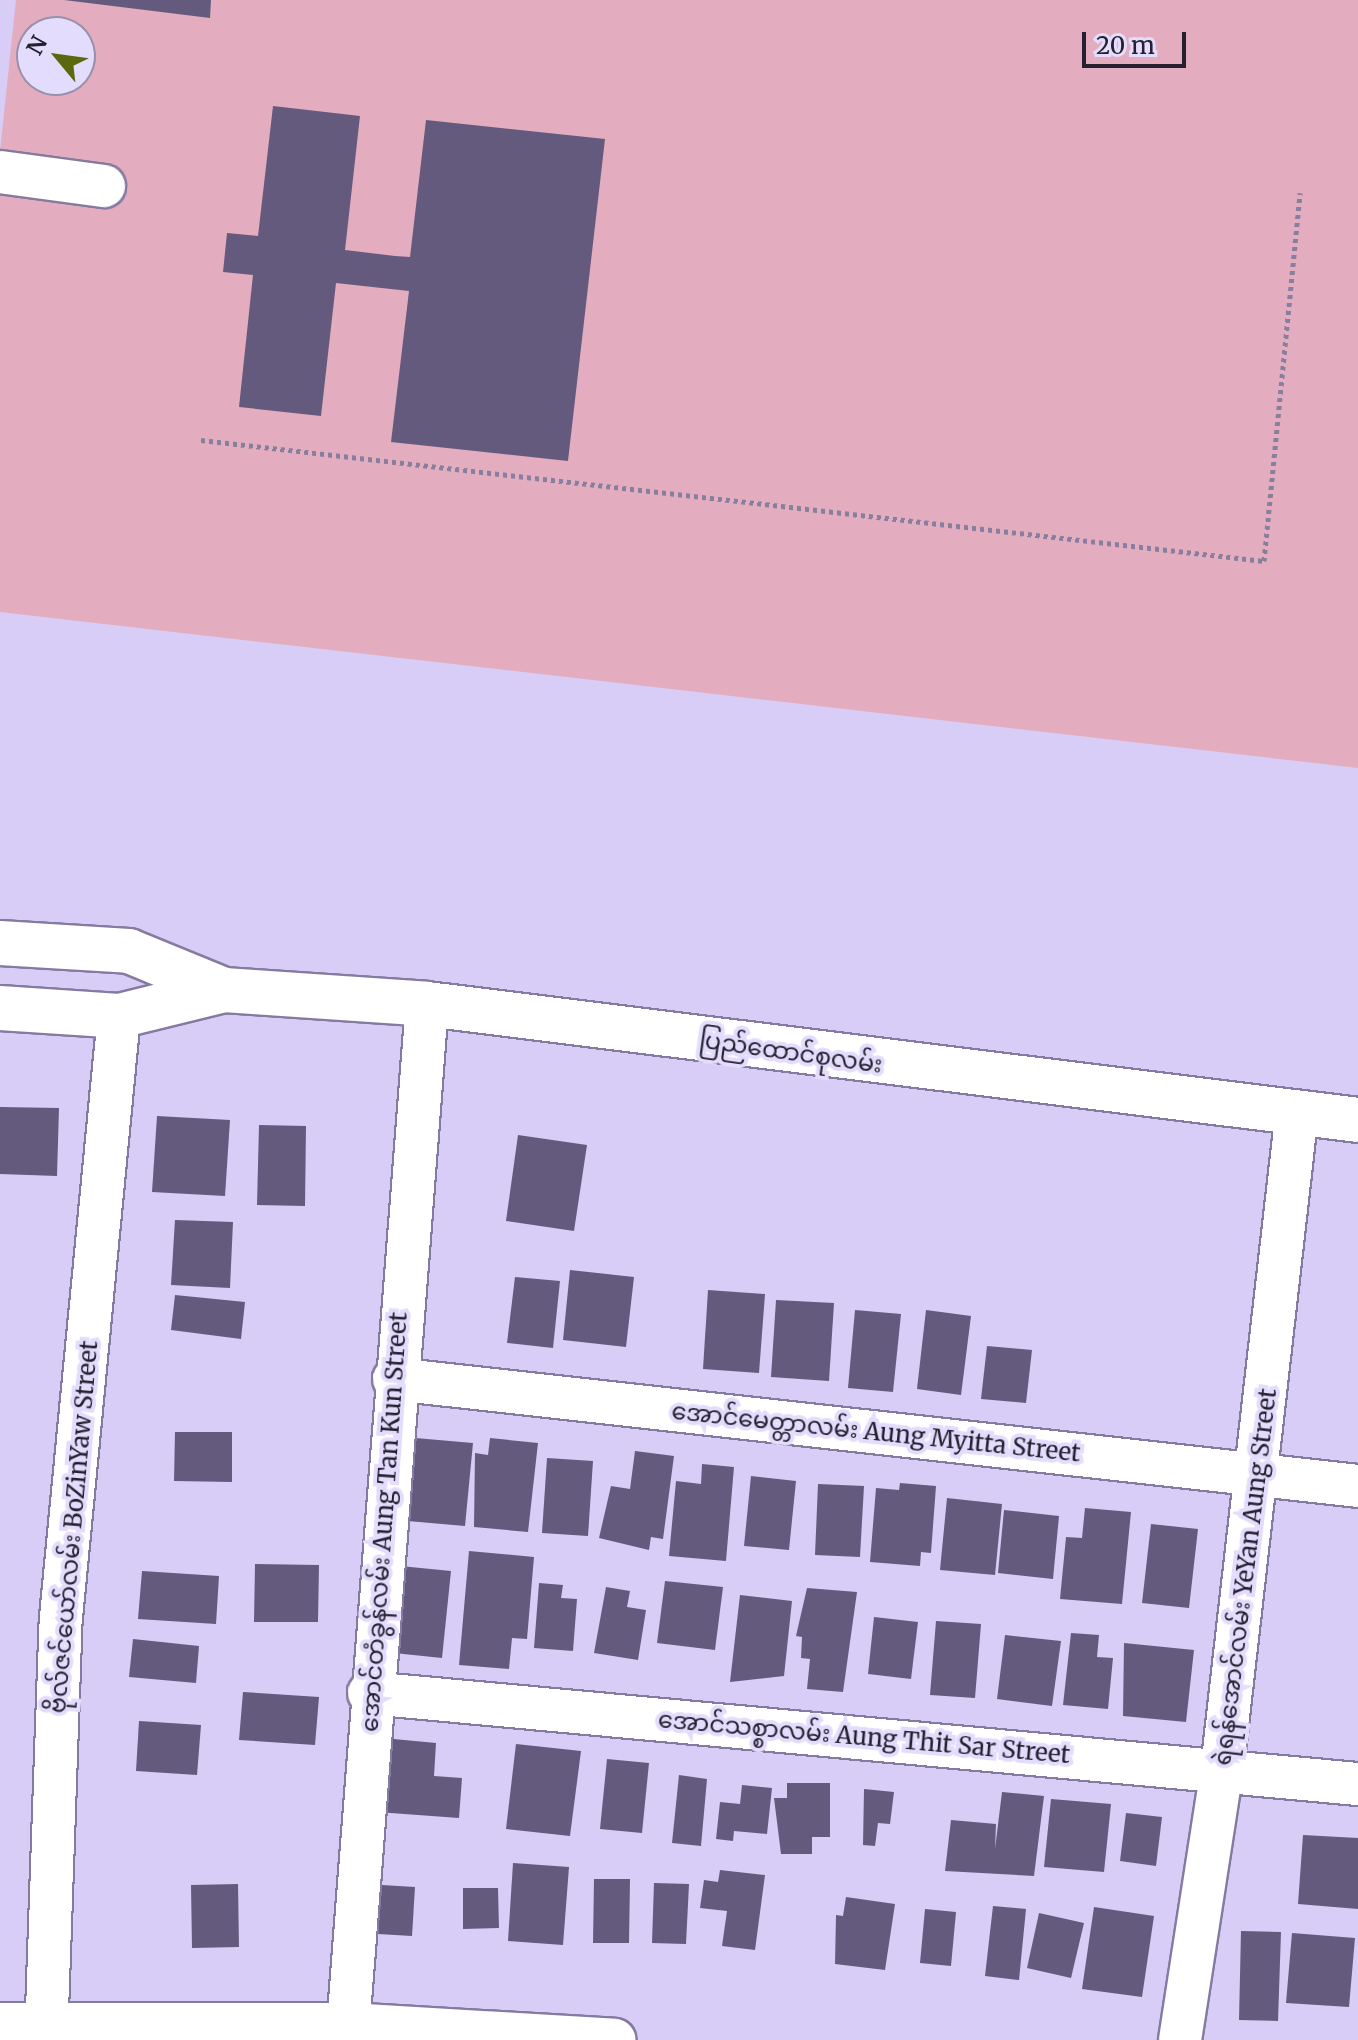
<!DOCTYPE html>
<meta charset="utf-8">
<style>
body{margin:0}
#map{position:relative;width:1358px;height:2040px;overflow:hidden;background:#d8cdf6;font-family:Merriweather,"Noto Sans Myanmar",serif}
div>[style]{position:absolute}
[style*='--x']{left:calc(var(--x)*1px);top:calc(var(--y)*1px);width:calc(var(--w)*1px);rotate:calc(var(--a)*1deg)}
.green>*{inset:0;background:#e3adbf}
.building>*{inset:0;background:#645a7e}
.path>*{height:5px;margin-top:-2.5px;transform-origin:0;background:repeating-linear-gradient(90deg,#877f9d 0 4px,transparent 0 8px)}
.roads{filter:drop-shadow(2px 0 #857aa0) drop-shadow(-2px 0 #857aa0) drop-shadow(0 2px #857aa0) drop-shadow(0 -2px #857aa0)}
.minor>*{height:42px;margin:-21px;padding:0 21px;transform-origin:21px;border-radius:21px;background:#fff}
.major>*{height:44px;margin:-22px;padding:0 22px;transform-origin:22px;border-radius:22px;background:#fff}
span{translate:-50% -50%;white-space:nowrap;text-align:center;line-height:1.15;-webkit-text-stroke:8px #e4dcfd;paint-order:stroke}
.street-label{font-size:24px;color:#24202f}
.north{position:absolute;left:16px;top:16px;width:80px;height:80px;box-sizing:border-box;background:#e4dcfd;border:2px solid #9791ab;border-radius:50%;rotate:299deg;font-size:22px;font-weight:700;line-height:32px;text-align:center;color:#24202f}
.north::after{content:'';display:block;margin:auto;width:28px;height:36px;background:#5c680e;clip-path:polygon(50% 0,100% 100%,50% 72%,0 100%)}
.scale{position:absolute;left:1082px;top:32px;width:104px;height:36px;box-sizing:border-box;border:4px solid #24202f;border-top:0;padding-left:10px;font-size:24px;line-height:28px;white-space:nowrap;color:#24202f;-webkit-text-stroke:6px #e4dcfd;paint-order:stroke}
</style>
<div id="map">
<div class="green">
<div style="clip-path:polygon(evenodd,16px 0,1358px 0,1358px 768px,0 612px,0 151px,16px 0,32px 32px,80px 32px,80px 80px,32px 80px,32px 32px)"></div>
</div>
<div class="building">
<div style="clip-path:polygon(64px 0,211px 0,210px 18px)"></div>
<div style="clip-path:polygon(273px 106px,360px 116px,345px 250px,395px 256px,410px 257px,426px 120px,605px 139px,568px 461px,391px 442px,409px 291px,336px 283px,321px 416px,239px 407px,253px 275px,223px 272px,227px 233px,258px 236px)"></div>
<div style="clip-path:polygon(0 1107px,59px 1108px,57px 1176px,0 1174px)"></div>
<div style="clip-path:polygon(157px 1116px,230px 1120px,225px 1196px,152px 1192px)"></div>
<div style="clip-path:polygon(259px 1125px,306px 1126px,305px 1206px,257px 1205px)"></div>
<div style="clip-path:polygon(518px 1135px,587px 1145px,574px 1231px,506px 1221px)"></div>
<div style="clip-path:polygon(175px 1220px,233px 1222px,230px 1288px,171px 1285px)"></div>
<div style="clip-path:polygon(570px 1270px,634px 1277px,626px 1347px,563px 1340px)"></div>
<div style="clip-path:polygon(515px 1277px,560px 1281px,553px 1348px,507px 1343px)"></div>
<div style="clip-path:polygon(708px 1290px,765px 1294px,759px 1373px,703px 1369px)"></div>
<div style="clip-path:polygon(175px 1295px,245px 1302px,241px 1339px,171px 1330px)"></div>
<div style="clip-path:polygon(776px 1300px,834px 1303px,829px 1381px,771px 1377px)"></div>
<div style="clip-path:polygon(855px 1310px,901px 1314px,893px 1392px,848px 1388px)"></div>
<div style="clip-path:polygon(926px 1310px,971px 1316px,961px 1395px,917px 1389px)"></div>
<div style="clip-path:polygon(987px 1346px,1032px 1350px,1026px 1403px,981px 1399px)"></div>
<div style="clip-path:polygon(175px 1432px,232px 1432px,232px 1482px,174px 1481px)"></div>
<div style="clip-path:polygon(404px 1437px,473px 1443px,465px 1526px,396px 1520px)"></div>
<div style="clip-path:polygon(490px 1438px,538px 1443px,528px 1532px,474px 1527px,475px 1453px,488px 1455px)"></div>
<div style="clip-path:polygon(635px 1451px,674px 1456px,663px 1539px,651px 1537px,649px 1550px,599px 1538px,611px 1486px,630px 1489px)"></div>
<div style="clip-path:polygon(547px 1458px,593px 1461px,588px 1536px,542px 1533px)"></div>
<div style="clip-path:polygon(702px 1464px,734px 1467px,726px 1561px,669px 1556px,676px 1481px,701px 1484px)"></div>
<div style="clip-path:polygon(751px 1476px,796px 1481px,789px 1550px,744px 1546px)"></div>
<div style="clip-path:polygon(900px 1483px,936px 1486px,931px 1553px,921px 1552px,920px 1566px,870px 1562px,876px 1488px,899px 1490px)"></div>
<div style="clip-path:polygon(818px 1484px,864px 1486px,860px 1557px,815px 1555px)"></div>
<div style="clip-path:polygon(947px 1498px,1002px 1504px,995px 1575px,940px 1570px)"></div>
<div style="clip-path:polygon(1085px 1508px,1131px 1512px,1122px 1604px,1060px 1599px,1066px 1537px,1082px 1538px)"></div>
<div style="clip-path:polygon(1004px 1510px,1059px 1516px,1053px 1579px,998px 1573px)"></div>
<div style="clip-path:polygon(1151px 1524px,1198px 1529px,1189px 1608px,1142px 1603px)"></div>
<div style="clip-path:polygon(469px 1551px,534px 1557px,527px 1639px,512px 1638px,509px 1669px,459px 1665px)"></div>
<div style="clip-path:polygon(255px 1564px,319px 1565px,318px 1622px,254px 1622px)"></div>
<div style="clip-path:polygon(390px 1565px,451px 1571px,442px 1658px,394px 1653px)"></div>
<div style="clip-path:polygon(142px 1571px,219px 1576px,216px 1624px,138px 1619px)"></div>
<div style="clip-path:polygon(665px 1581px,723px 1587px,715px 1650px,657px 1643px)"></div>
<div style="clip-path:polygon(539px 1583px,563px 1585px,561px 1598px,577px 1599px,573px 1651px,534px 1648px)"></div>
<div style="clip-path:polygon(606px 1587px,630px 1591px,627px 1607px,646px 1610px,638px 1660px,594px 1653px)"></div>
<div style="clip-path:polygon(807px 1588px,857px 1592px,843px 1692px,807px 1689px,810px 1659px,801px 1658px,802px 1637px,796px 1636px)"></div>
<div style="clip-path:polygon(740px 1595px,792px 1601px,784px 1676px,730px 1682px)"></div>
<div style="clip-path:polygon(874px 1617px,918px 1622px,911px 1679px,868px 1674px)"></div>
<div style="clip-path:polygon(936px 1621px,981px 1624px,975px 1698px,930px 1695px)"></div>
<div style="clip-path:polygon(1071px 1633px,1099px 1635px,1097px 1657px,1113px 1658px,1108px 1709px,1063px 1705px)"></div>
<div style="clip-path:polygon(1005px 1635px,1061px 1641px,1052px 1706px,997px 1699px)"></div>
<div style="clip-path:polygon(133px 1639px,199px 1646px,196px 1683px,129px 1677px)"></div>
<div style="clip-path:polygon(1124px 1643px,1194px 1650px,1186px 1722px,1123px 1716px)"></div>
<div style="clip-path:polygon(243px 1692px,319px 1697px,315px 1745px,239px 1740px)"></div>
<div style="clip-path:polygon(139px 1721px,201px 1725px,197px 1775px,136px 1771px)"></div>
<div style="clip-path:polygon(383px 1738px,436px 1743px,434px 1776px,462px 1778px,459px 1818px,377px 1812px)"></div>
<div style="clip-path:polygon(516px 1744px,581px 1751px,570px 1836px,506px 1829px)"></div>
<div style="clip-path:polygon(607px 1759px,649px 1763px,642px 1833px,600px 1829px)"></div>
<div style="clip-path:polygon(679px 1775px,707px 1779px,701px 1846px,672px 1843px)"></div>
<div style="clip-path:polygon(787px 1783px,830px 1783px,830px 1837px,812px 1837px,812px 1854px,781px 1854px,774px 1798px,787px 1798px)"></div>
<div style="clip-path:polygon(742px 1785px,772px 1788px,767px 1834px,734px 1831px,733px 1841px,716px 1839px,720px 1802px,740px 1804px)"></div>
<div style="clip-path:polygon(864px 1789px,894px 1792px,890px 1824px,878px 1823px,875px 1846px,863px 1845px)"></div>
<div style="clip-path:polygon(1002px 1792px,1044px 1796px,1034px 1876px,945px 1871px,951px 1820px,996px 1824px,995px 1849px)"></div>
<div style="clip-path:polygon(1051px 1799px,1111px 1804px,1104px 1872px,1044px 1867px)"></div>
<div style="clip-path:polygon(1126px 1813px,1162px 1817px,1156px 1866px,1120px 1861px)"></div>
<div style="clip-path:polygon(1303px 1835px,1358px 1838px,1358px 1909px,1298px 1904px)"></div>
<div style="clip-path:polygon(513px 1863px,569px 1867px,563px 1945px,508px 1941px)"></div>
<div style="clip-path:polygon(720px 1870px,765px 1875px,755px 1950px,722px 1946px,727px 1911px,700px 1908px,704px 1880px,718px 1882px)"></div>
<div style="clip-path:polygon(594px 1879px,630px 1879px,629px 1943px,593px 1943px)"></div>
<div style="clip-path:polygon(654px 1883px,689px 1884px,686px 1944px,652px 1943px)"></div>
<div style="clip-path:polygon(238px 1884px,239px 1947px,192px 1948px,191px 1885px)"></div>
<div style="clip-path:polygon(382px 1885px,415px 1887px,412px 1936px,378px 1934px)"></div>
<div style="clip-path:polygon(463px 1888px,498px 1888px,499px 1928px,463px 1929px)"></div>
<div style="clip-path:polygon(846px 1897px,895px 1904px,885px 1970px,835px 1964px,836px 1915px,843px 1916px)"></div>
<div style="clip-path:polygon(993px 1906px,1026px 1909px,1019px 1980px,985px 1976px)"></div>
<div style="clip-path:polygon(1094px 1907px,1154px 1916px,1142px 1997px,1082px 1989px)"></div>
<div style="clip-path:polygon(925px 1909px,956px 1912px,951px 1966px,920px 1963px)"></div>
<div style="clip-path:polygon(1039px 1913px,1084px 1923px,1071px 1978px,1027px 1968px)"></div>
<div style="clip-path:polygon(1241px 1931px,1281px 1932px,1278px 2021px,1239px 2020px)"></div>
<div style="clip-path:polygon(1292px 1933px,1355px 1938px,1349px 2007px,1286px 2003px)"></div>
</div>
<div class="path">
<div style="--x:201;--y:440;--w:1070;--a:6.49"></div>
<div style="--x:1264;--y:561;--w:370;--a:-84.4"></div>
</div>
<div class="roads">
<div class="minor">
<div style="--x:0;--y:172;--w:105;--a:7.7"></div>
<div style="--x:394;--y:1379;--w:970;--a:6.33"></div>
<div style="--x:369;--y:1693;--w:993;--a:5.26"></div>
<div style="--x:0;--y:2024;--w:348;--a:0"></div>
<div style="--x:348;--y:2024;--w:267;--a:3.4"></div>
<div style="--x:46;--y:2040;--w:423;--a:-88"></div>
<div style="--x:61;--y:1617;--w:604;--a:-84.49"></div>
<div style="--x:347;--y:2040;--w:1039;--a:-85.58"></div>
<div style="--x:1180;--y:2040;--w:274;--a:-81.2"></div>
<div style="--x:1222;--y:1769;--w:661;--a:-83.49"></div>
</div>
<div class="major">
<div style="--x:0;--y:943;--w:129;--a:3.5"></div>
<div style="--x:129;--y:951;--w:103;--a:22.3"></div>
<div style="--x:224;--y:990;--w:203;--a:3.9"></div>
<div style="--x:427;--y:1004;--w:938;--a:7.1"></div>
<div style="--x:0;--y:1008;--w:119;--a:3.8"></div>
<div style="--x:119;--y:1016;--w:108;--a:-13.9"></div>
</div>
</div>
<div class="street-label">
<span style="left:791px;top:1052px;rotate:8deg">ပြည်ထောင်စုလမ်း</span>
<span style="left:876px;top:1432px;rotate:6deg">အောင်မေတ္တာလမ်း Aung Myitta Street</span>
<span style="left:384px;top:1522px;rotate:-86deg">အောင်တံခွန်လမ်း Aung Tan Kun Street</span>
<span style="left:73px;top:1527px;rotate:-85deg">ဗိုလ်ဇင်ယော်လမ်း BoZinYaw Street</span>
<span style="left:1245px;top:1577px;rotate:-83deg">ရဲရန်အောင်လမ်း YeYan Aung Street</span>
<span style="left:864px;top:1737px;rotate:5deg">အောင်သစ္စာလမ်း Aung Thit Sar Street</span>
</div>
<div class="north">N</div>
<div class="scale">20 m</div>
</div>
